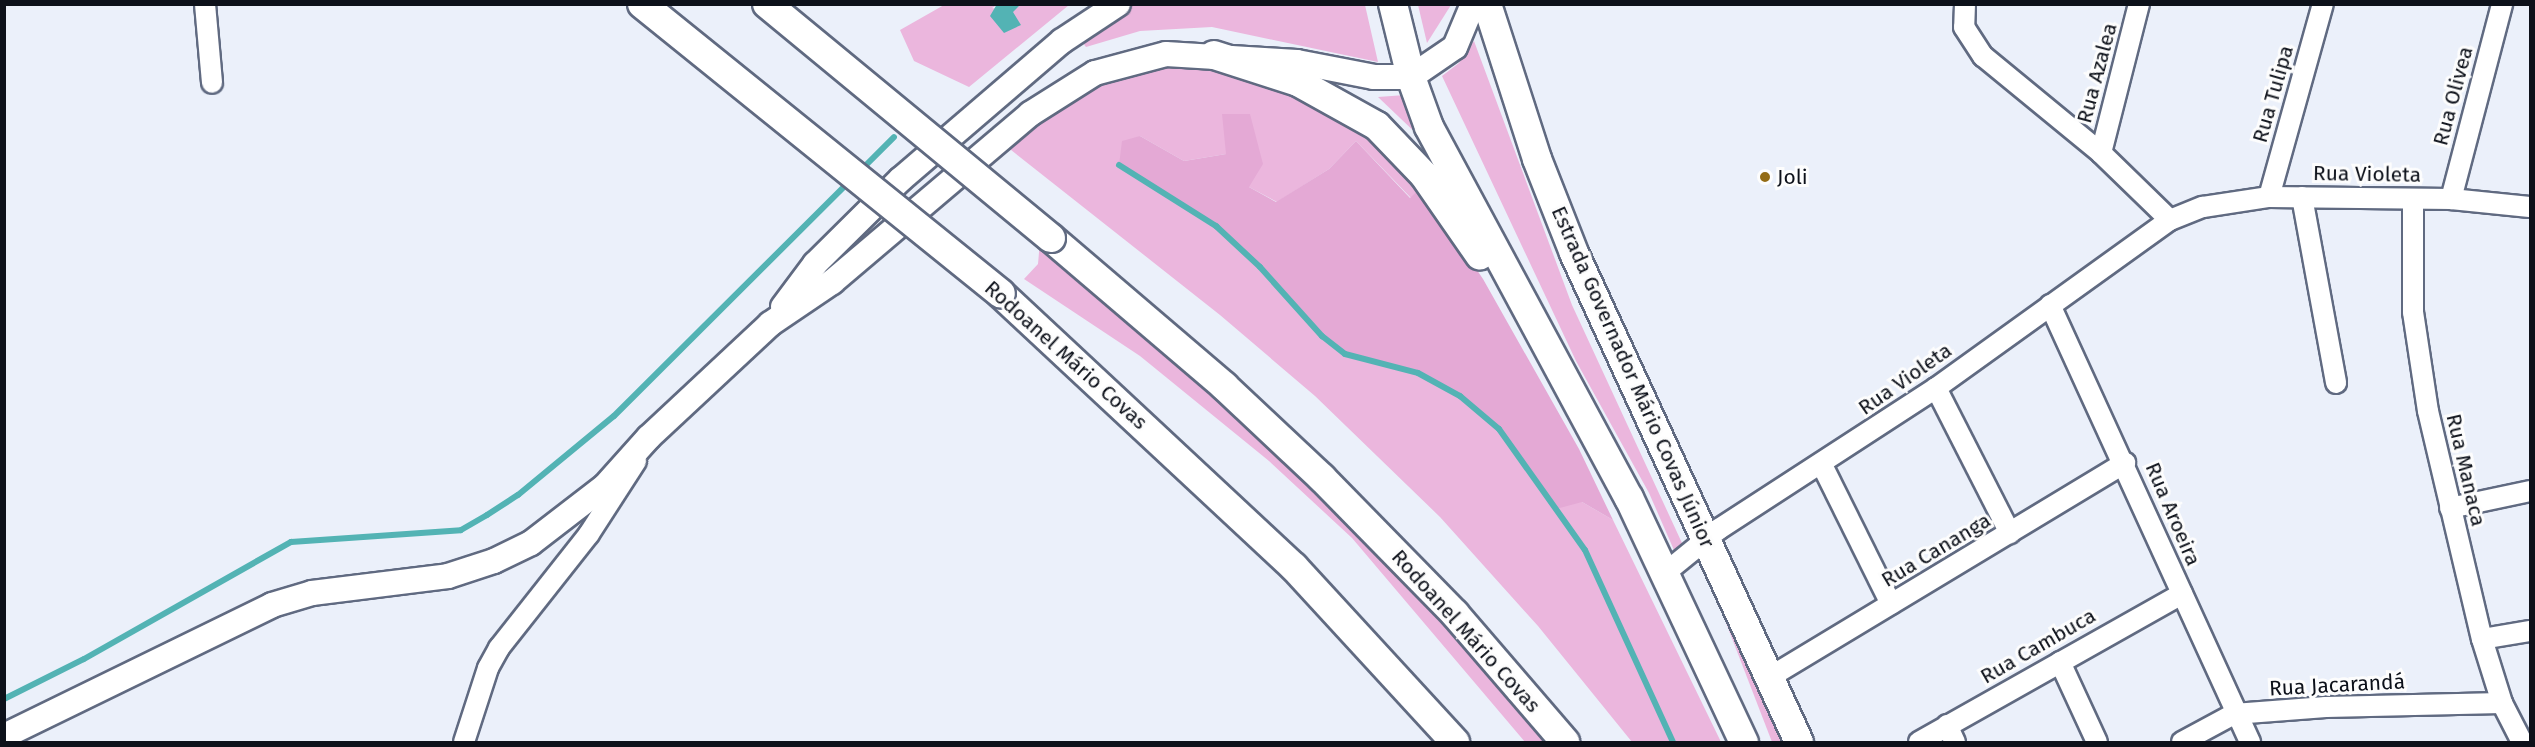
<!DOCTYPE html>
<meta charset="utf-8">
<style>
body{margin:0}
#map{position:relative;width:2535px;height:747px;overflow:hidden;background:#ebf0fa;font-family:"Fira Sans",sans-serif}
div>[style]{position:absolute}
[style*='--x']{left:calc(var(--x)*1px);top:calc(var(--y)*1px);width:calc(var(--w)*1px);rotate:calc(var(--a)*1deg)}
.green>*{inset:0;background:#ebb6dd}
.forest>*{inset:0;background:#e4a9d5}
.water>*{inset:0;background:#53b3b4}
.stream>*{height:6px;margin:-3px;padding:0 3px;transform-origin:3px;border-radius:3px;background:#53b3b4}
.roads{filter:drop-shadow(2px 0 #606a81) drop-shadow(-2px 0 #606a81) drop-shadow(0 2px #606a81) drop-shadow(0 -2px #606a81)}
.minor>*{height:20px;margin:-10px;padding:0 10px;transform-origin:10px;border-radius:10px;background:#fff}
.major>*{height:24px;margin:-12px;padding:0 12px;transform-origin:12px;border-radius:12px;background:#fff}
.highway>*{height:28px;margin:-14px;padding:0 14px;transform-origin:14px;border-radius:14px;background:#fff}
.bridges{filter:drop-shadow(2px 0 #606a81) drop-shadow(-2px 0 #606a81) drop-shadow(0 2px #606a81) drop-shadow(0 -2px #606a81)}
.highway-bridge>*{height:28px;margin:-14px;padding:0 14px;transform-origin:14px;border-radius:14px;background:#fff}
.dots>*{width:16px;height:16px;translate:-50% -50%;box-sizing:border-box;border:3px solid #fdfdfd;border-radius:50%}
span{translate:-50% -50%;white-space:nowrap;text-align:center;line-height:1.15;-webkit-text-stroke:6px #fdfdfd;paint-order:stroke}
.street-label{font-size:21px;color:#0d111a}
.poi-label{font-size:21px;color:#0d111a}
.left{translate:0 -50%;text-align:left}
.frame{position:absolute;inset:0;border:6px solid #0d111a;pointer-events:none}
</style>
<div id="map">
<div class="green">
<div style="clip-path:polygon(944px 5px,997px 5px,992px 8px,1012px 12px,1020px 5px,1069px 5px,969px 87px,914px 61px,900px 30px)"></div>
<div style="clip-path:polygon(1130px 5px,1365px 5px,1378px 62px,1212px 27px,1140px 31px,1086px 47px,1080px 39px)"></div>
<div style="clip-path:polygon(1418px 5px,1451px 5px,1427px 43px)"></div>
<div style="clip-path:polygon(1474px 41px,1572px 305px,1682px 543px,1677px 557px,1649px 493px,1576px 361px,1442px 76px,1459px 63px)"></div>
<div style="clip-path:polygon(1188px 63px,1229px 64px,1349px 112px,1421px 187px,1411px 198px,1356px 141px,1329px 169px,1277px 202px,1249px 187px,1226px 154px,1184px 161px,1140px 136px,1119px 165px,1216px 226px,1345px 354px,1418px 373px,1460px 396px,1582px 502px,1613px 520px,1721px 742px,1632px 742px,1538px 626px,1440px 517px,1315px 396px,1220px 315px,1006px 146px,1058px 106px,1101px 84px,1143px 70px)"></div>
<div style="clip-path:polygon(1405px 95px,1421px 138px,1378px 97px)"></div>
<div style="clip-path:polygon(1040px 241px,1166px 334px,1571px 742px,1525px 742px,1352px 538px,1269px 461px,1140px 356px,1024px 279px,1038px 264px)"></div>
<div style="clip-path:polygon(1699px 553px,1785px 742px,1772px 742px)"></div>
</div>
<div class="forest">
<div style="clip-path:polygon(1222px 114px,1250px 114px,1263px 164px,1249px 187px,1276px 202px,1329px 169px,1356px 141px,1410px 198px,1421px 187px,1483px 279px,1579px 449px,1613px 520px,1582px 502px,1556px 509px,1494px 425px,1460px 396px,1418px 373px,1345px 354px,1322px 336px,1261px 267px,1216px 226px,1119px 165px,1122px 141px,1140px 136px,1184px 161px,1226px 154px)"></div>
</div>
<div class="water">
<div style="clip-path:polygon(997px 4px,1020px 5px,1013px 12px,1021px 25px,1004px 33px,990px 16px)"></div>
</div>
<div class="stream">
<div style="--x:1119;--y:165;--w:115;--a:32.2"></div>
<div style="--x:1216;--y:226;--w:60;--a:43"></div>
<div style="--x:1260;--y:267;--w:93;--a:48.1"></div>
<div style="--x:1322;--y:336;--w:29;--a:38"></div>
<div style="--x:1345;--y:354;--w:75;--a:14.6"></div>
<div style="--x:1418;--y:373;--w:48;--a:28.7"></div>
<div style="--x:1460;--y:396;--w:51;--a:40.2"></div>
<div style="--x:1499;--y:429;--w:148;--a:54.6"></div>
<div style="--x:1585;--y:550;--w:211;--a:65.4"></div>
<div style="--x:860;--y:171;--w:48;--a:-45"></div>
<div style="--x:4;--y:699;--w:89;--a:-26.6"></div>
<div style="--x:84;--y:659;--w:238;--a:-29.5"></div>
<div style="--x:291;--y:542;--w:170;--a:-4"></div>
<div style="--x:461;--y:530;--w:30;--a:-30"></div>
<div style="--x:487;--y:515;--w:37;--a:-33"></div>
<div style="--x:518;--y:495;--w:124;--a:-39.5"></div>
<div style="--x:614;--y:416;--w:332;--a:-44.9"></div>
</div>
<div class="roads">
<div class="minor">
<div style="--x:205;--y:4;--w:79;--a:84.9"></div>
<div style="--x:1965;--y:4;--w:23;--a:92"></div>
<div style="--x:1964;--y:27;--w:35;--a:57"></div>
<div style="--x:1983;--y:56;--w:153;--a:39.4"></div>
<div style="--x:2101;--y:153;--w:96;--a:44.2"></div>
<div style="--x:2101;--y:153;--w:154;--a:-75.7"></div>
<div style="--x:2269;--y:197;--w:200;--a:-74.4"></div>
<div style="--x:2302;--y:197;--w:189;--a:79.6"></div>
<div style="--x:2413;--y:199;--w:113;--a:90"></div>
<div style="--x:2413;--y:312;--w:100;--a:81.4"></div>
<div style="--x:2428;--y:411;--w:234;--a:76.7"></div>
<div style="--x:2482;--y:639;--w:67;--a:72.6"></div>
<div style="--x:2502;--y:703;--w:44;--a:62.9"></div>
<div style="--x:2451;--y:199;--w:202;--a:-75.3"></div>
<div style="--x:2050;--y:305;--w:481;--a:65.4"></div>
<div style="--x:1936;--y:388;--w:163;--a:63"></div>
<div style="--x:1822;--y:465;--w:155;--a:63.6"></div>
<div style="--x:2450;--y:508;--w:82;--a:-12"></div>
<div style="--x:1665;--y:573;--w:70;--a:-39.2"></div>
<div style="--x:1719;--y:529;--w:259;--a:-33"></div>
<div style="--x:1936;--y:388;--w:288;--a:-35.7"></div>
<div style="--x:2170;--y:220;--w:35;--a:-22"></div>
<div style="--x:2203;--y:207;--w:67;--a:-8.6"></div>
<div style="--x:2269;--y:197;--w:182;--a:0.6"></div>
<div style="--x:2451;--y:199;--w:79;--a:5.8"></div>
<div style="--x:2482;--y:639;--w:49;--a:-9.5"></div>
<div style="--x:2060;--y:662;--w:88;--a:65.2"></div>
<div style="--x:1770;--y:677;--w:415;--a:-31.1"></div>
<div style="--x:1947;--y:725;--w:19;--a:65"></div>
<div style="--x:464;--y:742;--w:78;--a:-72"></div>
<div style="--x:488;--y:668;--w:23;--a:-61"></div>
<div style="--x:499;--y:648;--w:145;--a:-51.7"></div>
<div style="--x:589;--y:534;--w:87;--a:-57.2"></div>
<div style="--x:1919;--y:742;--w:302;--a:-29.4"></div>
<div style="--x:2182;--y:742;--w:59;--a:-28.3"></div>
<div style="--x:2234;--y:714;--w:92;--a:-4.4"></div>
<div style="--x:2326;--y:707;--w:176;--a:-1.3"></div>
</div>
<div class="major">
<div style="--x:783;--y:307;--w:54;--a:-53.3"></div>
<div style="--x:815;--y:264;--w:121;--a:-44.7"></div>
<div style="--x:901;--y:179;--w:212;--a:-40.6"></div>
<div style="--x:1062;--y:41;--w:67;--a:-33.5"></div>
<div style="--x:4;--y:736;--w:298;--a:-26"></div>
<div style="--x:272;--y:605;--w:42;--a:-16.7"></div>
<div style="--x:312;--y:593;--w:137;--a:-7.1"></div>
<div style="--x:448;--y:576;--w:48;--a:-18.1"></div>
<div style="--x:494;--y:561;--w:41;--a:-25.9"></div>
<div style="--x:531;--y:543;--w:93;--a:-37.6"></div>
<div style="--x:605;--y:486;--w:66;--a:-48.1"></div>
<div style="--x:649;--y:437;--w:166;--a:-43"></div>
<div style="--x:770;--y:324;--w:75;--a:-34.1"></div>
<div style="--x:832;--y:282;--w:260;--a:-40.3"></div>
<div style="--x:1030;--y:114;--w:77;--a:-32.2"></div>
<div style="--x:1095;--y:73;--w:73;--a:-15"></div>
<div style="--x:1166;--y:54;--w:131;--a:3.5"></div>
<div style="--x:1297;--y:62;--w:78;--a:11"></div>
<div style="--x:1374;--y:77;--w:37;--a:0"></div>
<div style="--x:1411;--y:77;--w:53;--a:-34.3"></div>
<div style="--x:1455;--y:47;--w:47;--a:-67.3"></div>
</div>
<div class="highway">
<div style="--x:1393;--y:4;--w:75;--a:76.1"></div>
<div style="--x:1411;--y:77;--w:53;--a:70.2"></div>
<div style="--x:1429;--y:127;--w:421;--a:61.7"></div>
<div style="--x:1629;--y:498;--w:270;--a:64.8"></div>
<div style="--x:1487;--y:4;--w:163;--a:72.1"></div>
<div style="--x:1537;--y:159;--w:101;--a:68.5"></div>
<div style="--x:1574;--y:253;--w:538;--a:65.29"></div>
<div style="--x:1214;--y:55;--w:88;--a:17.8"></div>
<div style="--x:1298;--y:82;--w:90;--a:29.1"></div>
<div style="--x:1377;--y:126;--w:68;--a:46.2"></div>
<div style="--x:1424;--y:175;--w:98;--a:55.3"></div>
<div style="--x:1051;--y:238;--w:228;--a:40.5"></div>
<div style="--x:1224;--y:386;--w:134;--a:43.2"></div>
<div style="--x:1322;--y:478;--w:190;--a:45.6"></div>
<div style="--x:1455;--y:614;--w:169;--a:49.3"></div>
<div style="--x:1001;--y:294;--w:400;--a:43"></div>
<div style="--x:1294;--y:567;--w:238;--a:47.4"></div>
</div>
</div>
<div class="bridges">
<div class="highway-bridge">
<div style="--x:642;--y:4;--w:461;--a:38.9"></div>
<div style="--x:767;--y:4;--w:368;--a:39.5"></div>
</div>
</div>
<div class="dots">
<div style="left:1765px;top:177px;background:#936b14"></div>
</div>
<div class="street-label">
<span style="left:2097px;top:73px;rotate:-75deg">Rua Azalea</span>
<span style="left:2273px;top:94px;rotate:-74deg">Rua Tulipa</span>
<span style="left:2453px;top:96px;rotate:-75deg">Rua Olivea</span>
<span style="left:2367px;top:174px;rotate:1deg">Rua Violeta</span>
<span style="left:1066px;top:355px;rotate:42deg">Rodoanel Mário Covas</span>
<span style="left:1633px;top:377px;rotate:66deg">Estrada Governador Mário Covas Júnior</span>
<span style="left:1905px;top:379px;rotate:-35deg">Rua Violeta</span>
<span style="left:2466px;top:470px;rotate:77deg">Rua Manaca</span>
<span style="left:2173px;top:514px;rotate:67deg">Rua Aroeira</span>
<span style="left:1936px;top:550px;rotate:-31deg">Rua Cananga</span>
<span style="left:1466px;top:631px;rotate:48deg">Rodoanel Mário Covas</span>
<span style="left:2038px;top:646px;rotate:-30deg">Rua Cambuca</span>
<span style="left:2337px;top:685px;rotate:-3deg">Rua Jacarandá</span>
</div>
<div class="poi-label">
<span class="left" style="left:1777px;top:177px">Joli</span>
</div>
<div class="frame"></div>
</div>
